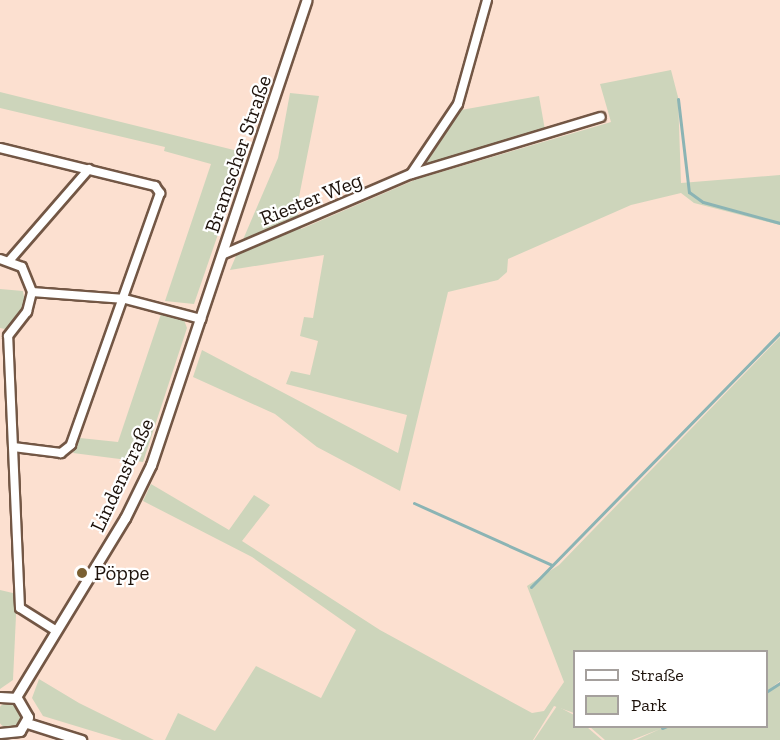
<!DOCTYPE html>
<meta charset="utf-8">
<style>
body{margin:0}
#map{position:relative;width:780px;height:740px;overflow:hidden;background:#fce0d0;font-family:"Zilla Slab",serif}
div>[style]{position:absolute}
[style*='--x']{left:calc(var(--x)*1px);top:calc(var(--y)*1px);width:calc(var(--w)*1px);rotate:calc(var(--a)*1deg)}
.green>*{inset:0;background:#cdd5bb}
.round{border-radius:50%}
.stream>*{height:3px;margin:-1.5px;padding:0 1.5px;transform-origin:1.5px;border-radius:1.5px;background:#8bb4b4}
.roads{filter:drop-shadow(2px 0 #735745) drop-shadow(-2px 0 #735745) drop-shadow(0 2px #735745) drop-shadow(0 -2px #735745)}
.minor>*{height:8px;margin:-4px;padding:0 4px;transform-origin:4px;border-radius:4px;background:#fff}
.tertiary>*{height:9px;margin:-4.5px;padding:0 4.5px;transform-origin:4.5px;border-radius:4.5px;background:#fff}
.dots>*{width:16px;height:16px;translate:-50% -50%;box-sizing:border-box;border:3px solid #fff;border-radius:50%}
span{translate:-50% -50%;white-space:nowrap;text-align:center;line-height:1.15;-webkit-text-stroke:4.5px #fff;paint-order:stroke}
.street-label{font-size:21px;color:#1d120b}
.poi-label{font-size:21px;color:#1d120b}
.left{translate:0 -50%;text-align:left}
.legend{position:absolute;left:573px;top:650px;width:195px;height:78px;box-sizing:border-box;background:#fff;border:2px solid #a5a09d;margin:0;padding:8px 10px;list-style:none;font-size:18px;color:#1d120b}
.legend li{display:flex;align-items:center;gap:12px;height:30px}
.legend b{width:30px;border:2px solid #a5a09d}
</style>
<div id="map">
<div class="green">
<div style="clip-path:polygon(671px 70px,678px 97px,681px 183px,780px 175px,780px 225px,694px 203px,681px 193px,631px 205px,508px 259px,507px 272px,498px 280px,448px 292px,400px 491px,317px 447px,275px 414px,193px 377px,202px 350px,398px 453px,407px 415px,286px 384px,291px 371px,310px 375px,318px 341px,300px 336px,304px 317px,313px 318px,324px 255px,230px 270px,278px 158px,290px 93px,319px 96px,297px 207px,301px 229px,417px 179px,611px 122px,600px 84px)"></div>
<div style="clip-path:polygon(0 92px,246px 153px,194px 304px,165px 301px,211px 164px,164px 151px,165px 147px,0 108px)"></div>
<div style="clip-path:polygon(539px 96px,545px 130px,425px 165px,461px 110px)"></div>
<div style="clip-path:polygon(0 289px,23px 291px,25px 304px,10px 330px,0 328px)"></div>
<div style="clip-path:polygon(161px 314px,184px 320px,187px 328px,143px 462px,73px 453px,80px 438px,118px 442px)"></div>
<div style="clip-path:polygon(780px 337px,780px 681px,771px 688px,767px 691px,766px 652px,574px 652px,574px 713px,554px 706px,533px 740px,165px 740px,178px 713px,215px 731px,256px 666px,321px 698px,356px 630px,252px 557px,143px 501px,151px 484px,229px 530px,254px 495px,270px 505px,242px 541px,380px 630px,532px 713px,544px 711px,564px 682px,527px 586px,559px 565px)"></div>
<div style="clip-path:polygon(0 590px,17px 594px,13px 680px,0 689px)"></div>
<div style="clip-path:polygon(39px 679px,79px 703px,154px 740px,122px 740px,43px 716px,32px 698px)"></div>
<div style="clip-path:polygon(780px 684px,780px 740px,636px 740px,660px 729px,632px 740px,605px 740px,590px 727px,766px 726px,767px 693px)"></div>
<div class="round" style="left:-3px;top:702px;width:26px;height:26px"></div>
<div style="clip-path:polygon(557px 706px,574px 715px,574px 726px,587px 727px,602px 740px,534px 740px)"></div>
</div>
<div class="stream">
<div style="--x:678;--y:99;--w:94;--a:83.3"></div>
<div style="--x:689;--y:192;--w:17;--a:36"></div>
<div style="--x:703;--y:202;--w:80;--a:15.3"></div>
<div style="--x:414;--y:503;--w:151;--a:24.2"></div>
<div style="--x:531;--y:587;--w:356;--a:-45.6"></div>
<div style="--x:766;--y:692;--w:17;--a:-33"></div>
<div style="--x:662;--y:728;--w:5;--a:-22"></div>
</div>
<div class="roads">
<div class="minor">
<div style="--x:0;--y:148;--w:160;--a:13.8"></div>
<div style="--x:155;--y:186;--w:9;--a:54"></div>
<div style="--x:160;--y:193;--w:267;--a:109.5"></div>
<div style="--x:71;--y:445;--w:13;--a:141"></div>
<div style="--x:61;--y:453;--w:48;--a:-172.9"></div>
<div style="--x:412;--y:174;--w:197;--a:-16.8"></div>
<div style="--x:224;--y:254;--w:203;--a:-23.2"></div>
<div style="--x:411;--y:174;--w:84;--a:-56.1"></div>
<div style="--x:458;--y:104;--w:108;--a:-74.4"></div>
<div style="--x:0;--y:259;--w:23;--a:20"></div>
<div style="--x:22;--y:267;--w:27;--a:68"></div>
<div style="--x:9;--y:261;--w:122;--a:-49"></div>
<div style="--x:55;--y:630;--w:41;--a:-147.8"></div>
<div style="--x:20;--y:608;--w:272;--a:-92.5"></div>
<div style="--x:8;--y:336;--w:31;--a:-52"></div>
<div style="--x:27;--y:312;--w:21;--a:-76"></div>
<div style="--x:32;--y:292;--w:93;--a:4.3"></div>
<div style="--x:125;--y:299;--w:79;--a:14.7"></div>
</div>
<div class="tertiary">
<div style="--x:0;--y:697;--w:17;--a:3"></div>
<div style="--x:17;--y:698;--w:22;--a:60"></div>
<div style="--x:28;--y:717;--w:16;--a:120"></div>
<div style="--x:20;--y:731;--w:20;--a:174"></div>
<div style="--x:16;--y:697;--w:210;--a:-58.7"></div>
<div style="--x:125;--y:518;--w:59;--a:-63.9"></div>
<div style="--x:151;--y:465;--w:490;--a:-71.5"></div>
<div style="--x:27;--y:723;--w:57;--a:17.5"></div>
</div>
</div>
<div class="dots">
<div style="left:82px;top:573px;background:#7a6032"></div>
</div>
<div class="street-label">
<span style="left:238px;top:154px;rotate:-71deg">Bramscher Straße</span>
<span style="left:311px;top:199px;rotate:-22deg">Riester Weg</span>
<span style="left:122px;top:475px;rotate:-65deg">Lindenstraße</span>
</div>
<div class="poi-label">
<span class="left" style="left:94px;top:573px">Pöppe</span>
</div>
<ul class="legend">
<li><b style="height:8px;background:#fff"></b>Straße</li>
<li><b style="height:16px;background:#cdd5bb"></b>Park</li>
</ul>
</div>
